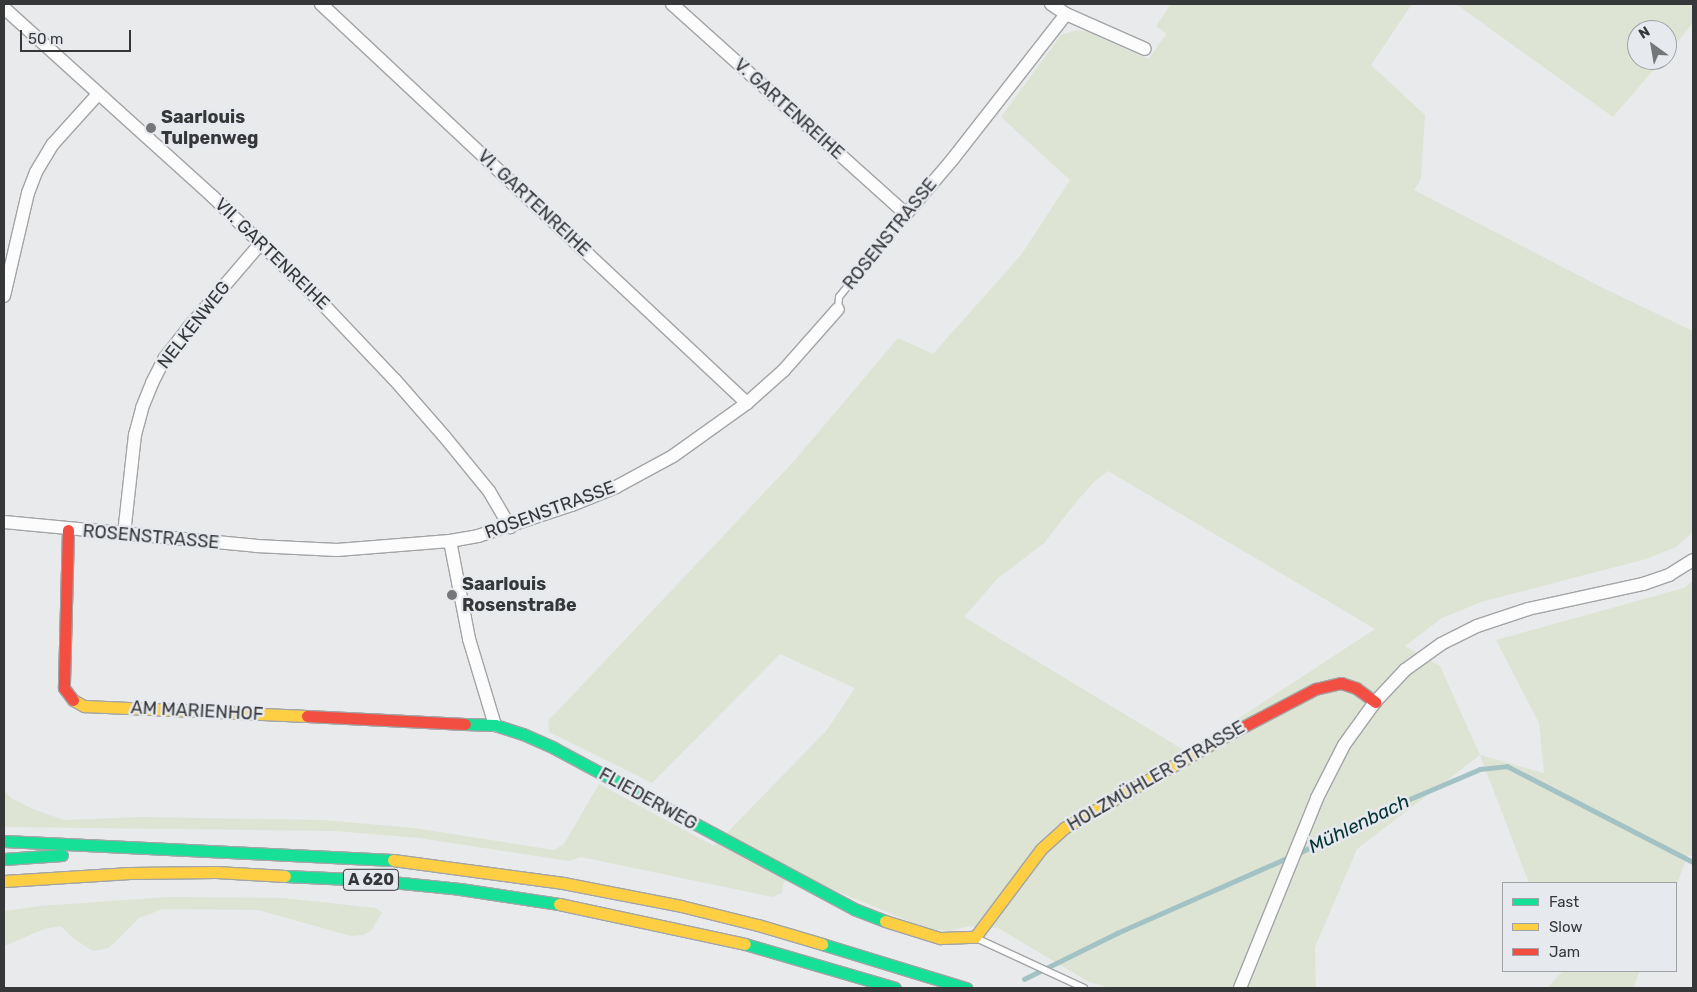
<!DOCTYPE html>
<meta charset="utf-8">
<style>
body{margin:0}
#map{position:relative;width:1697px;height:992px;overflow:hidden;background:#e8eaec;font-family:Rubik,sans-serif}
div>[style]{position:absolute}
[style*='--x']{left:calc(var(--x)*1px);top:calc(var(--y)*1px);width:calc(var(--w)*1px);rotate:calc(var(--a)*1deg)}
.green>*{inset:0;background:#dee4d4}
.stream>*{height:4.5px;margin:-2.25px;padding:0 2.25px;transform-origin:2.25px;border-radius:2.25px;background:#a2c2c4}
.roads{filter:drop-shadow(1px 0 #a2a4a6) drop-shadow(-1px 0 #a2a4a6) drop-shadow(0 1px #a2a4a6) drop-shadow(0 -1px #a2a4a6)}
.lane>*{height:6px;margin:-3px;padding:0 3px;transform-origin:3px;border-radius:3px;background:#fcfcfc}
.street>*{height:12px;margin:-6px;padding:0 6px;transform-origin:6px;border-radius:6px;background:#fcfcfc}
.fast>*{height:11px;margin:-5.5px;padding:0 5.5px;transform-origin:5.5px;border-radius:5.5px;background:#16e098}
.slow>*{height:11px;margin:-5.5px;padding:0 5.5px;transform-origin:5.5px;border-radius:5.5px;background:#ffcf43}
.jam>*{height:11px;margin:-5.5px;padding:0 5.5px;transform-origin:5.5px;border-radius:5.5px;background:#f24e42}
.dots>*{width:14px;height:14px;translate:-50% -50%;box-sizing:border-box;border:2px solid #e6e9ee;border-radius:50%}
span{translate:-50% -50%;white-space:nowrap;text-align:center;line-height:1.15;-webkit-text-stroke:5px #e6e9ee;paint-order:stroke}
.shield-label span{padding:1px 4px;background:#e6e9ee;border:1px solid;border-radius:4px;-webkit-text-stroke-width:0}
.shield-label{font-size:16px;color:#363739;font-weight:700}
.street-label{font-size:18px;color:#363739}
.poi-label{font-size:18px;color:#363739;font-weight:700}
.left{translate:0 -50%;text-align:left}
.water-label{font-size:19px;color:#053436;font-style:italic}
.frame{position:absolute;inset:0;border:5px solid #363739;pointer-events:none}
.legend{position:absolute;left:1502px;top:882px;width:175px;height:90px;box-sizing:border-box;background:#e6e9ee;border:1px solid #a0a2a6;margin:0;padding:6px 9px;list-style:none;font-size:15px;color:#363739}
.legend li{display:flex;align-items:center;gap:10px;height:25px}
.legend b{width:25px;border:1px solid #a0a2a6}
.north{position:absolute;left:1627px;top:20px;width:50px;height:50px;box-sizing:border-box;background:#e6e9ee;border:1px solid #a0a2a6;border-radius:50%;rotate:328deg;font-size:14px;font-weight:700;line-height:20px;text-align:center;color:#363739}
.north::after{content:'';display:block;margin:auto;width:18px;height:22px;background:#747678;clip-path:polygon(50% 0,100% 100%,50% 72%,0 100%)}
.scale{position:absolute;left:20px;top:30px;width:111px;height:22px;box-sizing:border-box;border:2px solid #363739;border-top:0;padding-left:6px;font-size:15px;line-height:18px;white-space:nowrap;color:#363739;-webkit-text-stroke:4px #e6e9ee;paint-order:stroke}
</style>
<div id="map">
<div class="green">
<div style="clip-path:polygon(evenodd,1171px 4px,1412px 4px,1371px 65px,1425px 115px,1421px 179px,1414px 190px,1603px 288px,1693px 331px,1693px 532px,1676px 547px,1646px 559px,1481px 602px,1442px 618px,1405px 646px,1440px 666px,1480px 755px,1544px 773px,1539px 723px,1496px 640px,1684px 588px,1693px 581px,1693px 857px,1688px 855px,1676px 886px,1676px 883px,1529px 883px,1480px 755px,1357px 849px,1315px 947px,1316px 988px,1111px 988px,1089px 982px,998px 928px,969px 926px,950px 931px,927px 929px,792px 872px,783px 884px,782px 893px,772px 897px,581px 857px,569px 861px,419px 838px,335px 831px,4px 827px,4px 790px,11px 798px,33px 809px,64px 820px,143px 817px,323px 820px,414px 828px,554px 850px,564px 844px,599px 784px,714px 846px,827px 730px,855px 688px,780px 654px,652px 783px,549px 732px,548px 721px,795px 460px,898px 338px,933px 354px,1021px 255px,1070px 180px,1001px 117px,1061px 35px,1077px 30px,1089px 32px,1149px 59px,1166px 34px,1156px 26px,1171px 4px,1108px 471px,1375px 629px,1187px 752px,964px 617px,997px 579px,1044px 543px,1077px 501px,1095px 481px,1108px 471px)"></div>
<div style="clip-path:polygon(1456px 4px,1693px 4px,1693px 23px,1667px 54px,1667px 30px,1637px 30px,1637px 60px,1662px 60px,1613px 117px)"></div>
<div style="clip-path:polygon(168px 897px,283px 898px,376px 908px,382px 913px,371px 931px,363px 935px,351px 936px,258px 910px,163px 909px,139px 918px,109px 948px,93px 951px,74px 939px,61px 926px,44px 929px,4px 946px,4px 911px,40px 906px)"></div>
<div style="clip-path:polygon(1563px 971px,1640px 971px,1633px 988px,1547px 988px)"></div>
</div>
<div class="stream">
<div style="--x:1299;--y:853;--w:95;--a:-26.8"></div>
<div style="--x:1384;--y:810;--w:104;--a:-23.1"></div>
<div style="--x:1480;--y:769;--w:27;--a:-6"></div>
<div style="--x:1507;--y:766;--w:209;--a:27.3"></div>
<div style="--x:1024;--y:979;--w:104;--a:-26.3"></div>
<div style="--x:1117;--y:933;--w:188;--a:-23.8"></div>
</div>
<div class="roads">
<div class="lane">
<div style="--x:838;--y:309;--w:12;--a:-85"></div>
<div style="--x:839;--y:297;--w:107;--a:-51.1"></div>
<div style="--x:976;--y:938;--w:119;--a:24.8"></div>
</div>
<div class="street">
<div style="--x:321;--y:4;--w:584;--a:43.13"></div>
<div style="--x:672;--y:4;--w:314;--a:41.9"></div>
<div style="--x:906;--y:214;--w:71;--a:-49.6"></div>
<div style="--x:952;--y:160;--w:185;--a:-52"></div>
<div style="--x:1051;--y:4;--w:18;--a:34"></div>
<div style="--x:1066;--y:14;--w:86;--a:23.9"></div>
<div style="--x:4;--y:8;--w:282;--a:42.1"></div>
<div style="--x:213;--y:197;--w:148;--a:44.2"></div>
<div style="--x:319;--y:300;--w:110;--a:46.5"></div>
<div style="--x:395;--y:380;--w:74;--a:48.8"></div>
<div style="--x:444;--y:436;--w:71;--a:50.7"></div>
<div style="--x:489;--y:491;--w:42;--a:59.7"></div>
<div style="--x:4;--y:296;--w:106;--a:-76.9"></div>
<div style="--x:28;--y:193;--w:22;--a:-69"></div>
<div style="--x:36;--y:172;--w:33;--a:-59"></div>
<div style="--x:53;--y:144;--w:67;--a:-48"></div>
<div style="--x:4;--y:522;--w:253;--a:5.4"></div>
<div style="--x:256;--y:546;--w:81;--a:2.8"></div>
<div style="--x:337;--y:550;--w:113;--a:-4.6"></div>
<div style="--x:450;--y:541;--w:28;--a:-10"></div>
<div style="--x:478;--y:536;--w:99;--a:-18.3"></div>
<div style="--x:572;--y:505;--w:48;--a:-22.2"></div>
<div style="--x:616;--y:487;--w:65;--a:-28.5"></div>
<div style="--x:673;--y:456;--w:91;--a:-35.6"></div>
<div style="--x:747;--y:403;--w:50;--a:-41.7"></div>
<div style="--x:784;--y:370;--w:81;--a:-48.5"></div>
<div style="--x:124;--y:534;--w:100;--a:-83.7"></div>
<div style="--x:135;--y:435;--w:28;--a:-75"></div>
<div style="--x:142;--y:408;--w:27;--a:-68"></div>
<div style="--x:152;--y:383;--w:28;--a:-63"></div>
<div style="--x:165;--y:358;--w:39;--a:-52"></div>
<div style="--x:189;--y:327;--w:111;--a:-49.4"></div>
<div style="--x:450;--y:541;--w:100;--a:79"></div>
<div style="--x:469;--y:639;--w:90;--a:73.2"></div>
<div style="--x:1240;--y:988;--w:205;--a:-67.9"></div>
<div style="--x:1317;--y:798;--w:59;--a:-63"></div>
<div style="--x:1344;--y:745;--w:53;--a:-54.2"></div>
<div style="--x:1375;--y:702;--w:44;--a:-46.8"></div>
<div style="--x:1405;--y:670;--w:44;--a:-35.8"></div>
<div style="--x:1441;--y:644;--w:40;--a:-26.6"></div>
<div style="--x:1477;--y:626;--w:54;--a:-18.4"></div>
<div style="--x:1528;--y:609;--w:118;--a:-12.3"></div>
<div style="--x:1643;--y:584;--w:28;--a:-19"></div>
<div style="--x:1669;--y:575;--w:28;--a:-32"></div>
</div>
<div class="fast">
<div style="--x:465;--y:724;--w:30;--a:2"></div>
<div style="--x:495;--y:725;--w:29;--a:18"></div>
<div style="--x:523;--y:734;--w:34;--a:24"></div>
<div style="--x:554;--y:748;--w:340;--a:28.2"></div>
<div style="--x:854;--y:909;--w:33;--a:21"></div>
<div style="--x:4;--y:841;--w:389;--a:2.8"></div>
<div style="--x:4;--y:859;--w:58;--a:-3.9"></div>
<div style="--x:285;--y:876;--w:87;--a:2.6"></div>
<div style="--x:372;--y:880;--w:88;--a:5.8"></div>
<div style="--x:460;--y:889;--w:100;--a:8.6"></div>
<div style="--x:745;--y:944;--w:156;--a:16.3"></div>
<div style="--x:822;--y:944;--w:151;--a:17"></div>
</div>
<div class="slow">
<div style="--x:73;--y:700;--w:13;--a:29"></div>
<div style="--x:84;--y:706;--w:223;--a:2.6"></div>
<div style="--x:393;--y:860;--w:172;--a:7.7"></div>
<div style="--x:563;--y:883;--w:120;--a:11"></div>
<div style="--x:681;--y:906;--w:79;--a:13.9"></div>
<div style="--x:758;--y:925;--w:67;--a:16.5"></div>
<div style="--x:4;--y:881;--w:126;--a:-3.6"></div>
<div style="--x:130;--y:873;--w:86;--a:-0.7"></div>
<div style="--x:216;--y:872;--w:69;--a:3.3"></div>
<div style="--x:559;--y:904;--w:190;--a:12.1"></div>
<div style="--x:885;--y:921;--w:58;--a:17.2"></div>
<div style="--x:940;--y:938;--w:35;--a:-2"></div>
<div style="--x:975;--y:937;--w:110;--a:-53.1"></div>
<div style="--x:1041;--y:849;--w:31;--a:-42"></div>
<div style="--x:1064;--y:828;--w:177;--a:-29.7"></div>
</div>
<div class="jam">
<div style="--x:68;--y:530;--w:158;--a:91.5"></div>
<div style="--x:64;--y:688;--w:15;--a:53"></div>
<div style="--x:307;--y:716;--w:158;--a:2.9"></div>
<div style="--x:1218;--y:740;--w:110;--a:-27.7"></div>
<div style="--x:1315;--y:689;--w:27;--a:-13"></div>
<div style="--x:1341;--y:683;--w:16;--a:18"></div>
<div style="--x:1356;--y:688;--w:24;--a:36"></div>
</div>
</div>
<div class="dots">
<div style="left:151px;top:128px;background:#747678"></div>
<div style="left:452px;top:595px;background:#747678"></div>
</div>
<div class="shield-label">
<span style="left:371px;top:880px">A 620</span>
</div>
<div class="street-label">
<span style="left:789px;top:109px;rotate:42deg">V. GARTENREIHE</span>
<span style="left:534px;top:203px;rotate:43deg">VI. GARTENREIHE</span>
<span style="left:890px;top:234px;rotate:-51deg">ROSENSTRASSE</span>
<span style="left:272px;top:254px;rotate:44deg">VII. GARTENREIHE</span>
<span style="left:194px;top:325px;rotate:-52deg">NELKENWEG</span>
<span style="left:550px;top:510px;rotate:-20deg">ROSENSTRASSE</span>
<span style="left:151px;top:537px;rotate:5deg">ROSENSTRASSE</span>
<span style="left:197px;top:711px;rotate:3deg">AM MARIENHOF</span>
<span style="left:1156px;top:776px;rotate:-30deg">HOLZMÜHLER STRASSE</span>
<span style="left:648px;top:799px;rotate:29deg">FLIEDERWEG</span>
</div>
<div class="poi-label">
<span class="left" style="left:161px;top:128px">Saarlouis<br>Tulpenweg</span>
<span class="left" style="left:462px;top:595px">Saarlouis<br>Rosenstraße</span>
</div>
<div class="water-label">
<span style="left:1359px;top:824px;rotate:-26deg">Mühlenbach</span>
</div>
<div class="frame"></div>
<ul class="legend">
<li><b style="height:6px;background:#16e098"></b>Fast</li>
<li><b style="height:6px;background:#ffcf43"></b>Slow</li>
<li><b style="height:6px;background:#f24e42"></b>Jam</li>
</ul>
<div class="north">N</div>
<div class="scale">50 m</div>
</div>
